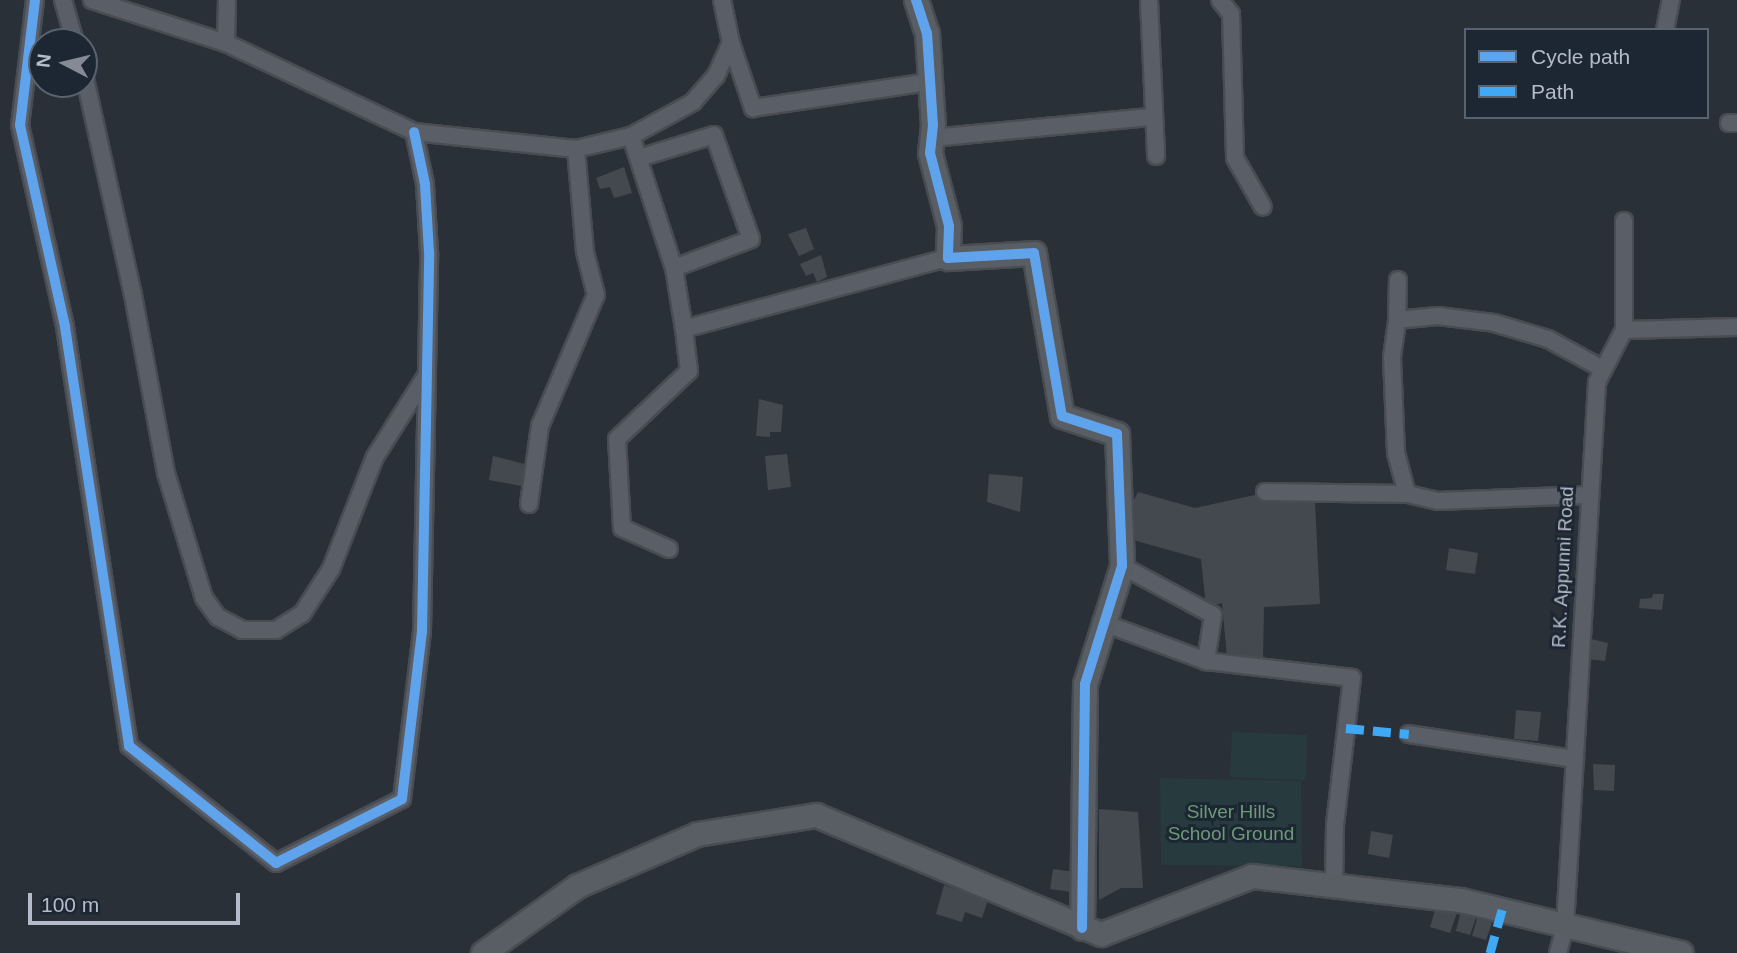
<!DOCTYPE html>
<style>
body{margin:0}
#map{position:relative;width:1737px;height:953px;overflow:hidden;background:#2a3038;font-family:Helvetica,sans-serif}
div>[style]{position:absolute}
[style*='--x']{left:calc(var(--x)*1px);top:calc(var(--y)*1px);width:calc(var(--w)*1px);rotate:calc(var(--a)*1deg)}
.green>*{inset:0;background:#273a3e}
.building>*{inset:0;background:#444950}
.roads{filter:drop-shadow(2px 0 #484c53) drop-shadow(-2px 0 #484c53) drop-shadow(0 2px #484c53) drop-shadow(0 -2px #484c53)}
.street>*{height:16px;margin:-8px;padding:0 8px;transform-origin:8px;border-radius:8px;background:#5a5e66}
.secondary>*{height:23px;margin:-11.5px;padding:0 11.5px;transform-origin:11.5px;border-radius:11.5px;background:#595d64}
.quiet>*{height:9px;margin-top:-4.5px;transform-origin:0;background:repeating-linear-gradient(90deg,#3fa9f5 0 18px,transparent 0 27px)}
.cycleway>*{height:10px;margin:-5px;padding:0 5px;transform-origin:5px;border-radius:5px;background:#60a3ed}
span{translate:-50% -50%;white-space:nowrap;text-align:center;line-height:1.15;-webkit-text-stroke:6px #1d2633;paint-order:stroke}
.street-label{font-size:19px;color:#b4bcc9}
.park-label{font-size:19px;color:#6b9a76}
.legend{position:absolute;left:1464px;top:28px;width:245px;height:91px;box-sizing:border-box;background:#1d2633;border:2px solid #59626f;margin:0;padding:9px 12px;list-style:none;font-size:21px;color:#b4bcc9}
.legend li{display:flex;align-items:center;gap:14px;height:35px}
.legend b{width:35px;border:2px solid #59626f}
.north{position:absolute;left:28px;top:28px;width:70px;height:70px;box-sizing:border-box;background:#1d2633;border:2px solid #59626f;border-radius:50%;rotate:277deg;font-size:19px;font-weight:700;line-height:28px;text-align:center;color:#b4bcc9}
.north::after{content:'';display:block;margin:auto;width:24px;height:32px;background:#848b96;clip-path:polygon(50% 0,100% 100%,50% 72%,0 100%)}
.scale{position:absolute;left:28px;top:893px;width:212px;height:32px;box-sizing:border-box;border:4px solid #b4bcc9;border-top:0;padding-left:9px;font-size:21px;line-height:24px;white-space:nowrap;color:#b4bcc9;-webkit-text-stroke:5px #1d2633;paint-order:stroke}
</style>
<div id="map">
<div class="green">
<div style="clip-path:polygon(1232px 732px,1307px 735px,1306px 780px,1230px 777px)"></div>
<div style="clip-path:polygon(1160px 778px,1301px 781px,1302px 866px,1161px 865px)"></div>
</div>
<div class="building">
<div style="clip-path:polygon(624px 167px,632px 193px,614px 198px,610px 187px,600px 189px,596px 178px)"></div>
<div style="clip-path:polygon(806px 228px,814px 249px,799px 256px,788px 234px)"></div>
<div style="clip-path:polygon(821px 255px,827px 277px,817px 282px,813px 273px,806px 276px,800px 264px)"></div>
<div style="clip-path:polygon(759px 399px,783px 405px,781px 432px,770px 432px,770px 437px,756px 436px)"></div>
<div style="clip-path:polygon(787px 454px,791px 487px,768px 490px,765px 456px)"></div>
<div style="clip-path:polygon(493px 456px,532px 466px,527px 487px,489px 480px)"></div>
<div style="clip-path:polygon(989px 474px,1023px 477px,1020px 512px,987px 502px)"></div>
<div style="clip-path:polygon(1314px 482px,1320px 604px,1264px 607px,1263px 657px,1227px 657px,1222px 603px,1206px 607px,1201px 559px,1126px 538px,1125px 518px,1138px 492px,1195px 508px)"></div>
<div style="clip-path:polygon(1449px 548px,1478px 553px,1475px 574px,1446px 570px)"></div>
<div style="clip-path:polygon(1653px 594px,1664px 594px,1662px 610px,1639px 608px,1640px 599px,1652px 598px)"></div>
<div style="clip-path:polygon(1591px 639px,1608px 643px,1605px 661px,1588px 659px)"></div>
<div style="clip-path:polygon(1516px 710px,1541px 712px,1538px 741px,1514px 739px)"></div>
<div style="clip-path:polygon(1593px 764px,1615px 765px,1614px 791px,1594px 790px)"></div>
<div style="clip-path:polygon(1099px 809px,1138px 812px,1143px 888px,1121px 888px,1099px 900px)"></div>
<div style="clip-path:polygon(1371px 831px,1393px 835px,1389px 858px,1368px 854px)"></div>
<div style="clip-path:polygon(1053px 869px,1075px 872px,1072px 892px,1050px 889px)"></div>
<div style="clip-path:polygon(944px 885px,988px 900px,982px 918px,965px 912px,962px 922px,936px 914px)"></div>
<div style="clip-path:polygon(1438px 900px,1460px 904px,1450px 933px,1430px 927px)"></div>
<div style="clip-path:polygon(1461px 911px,1477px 915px,1470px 935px,1456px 931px)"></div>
<div style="clip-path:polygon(1478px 916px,1493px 920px,1486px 940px,1472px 936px)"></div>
</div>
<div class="roads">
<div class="street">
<div style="--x:35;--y:0;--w:126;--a:96.8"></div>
<div style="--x:20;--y:125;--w:207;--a:77.4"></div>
<div style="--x:65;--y:327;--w:424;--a:81.3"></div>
<div style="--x:129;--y:746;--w:188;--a:38.5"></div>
<div style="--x:276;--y:863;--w:141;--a:-26.9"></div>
<div style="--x:402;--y:799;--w:169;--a:-83.2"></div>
<div style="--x:422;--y:631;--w:379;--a:-88.9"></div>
<div style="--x:429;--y:252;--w:68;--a:-93.4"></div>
<div style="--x:425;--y:184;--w:53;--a:-101.9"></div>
<div style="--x:63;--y:0;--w:44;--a:74.1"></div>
<div style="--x:92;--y:0;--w:141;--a:17.8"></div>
<div style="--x:226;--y:43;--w:208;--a:25.3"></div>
<div style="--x:414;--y:132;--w:163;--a:6"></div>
<div style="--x:576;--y:149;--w:57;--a:-13.3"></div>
<div style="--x:631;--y:136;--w:71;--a:-28.7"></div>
<div style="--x:693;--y:102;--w:35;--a:-49"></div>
<div style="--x:716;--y:76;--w:36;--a:-66"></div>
<div style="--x:731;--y:43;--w:44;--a:-101.8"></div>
<div style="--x:1149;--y:0;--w:156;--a:87.4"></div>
<div style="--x:1220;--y:0;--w:18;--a:52"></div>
<div style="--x:1231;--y:14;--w:144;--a:88.4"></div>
<div style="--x:1235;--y:158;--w:56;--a:60.3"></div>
<div style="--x:1665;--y:30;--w:31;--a:-79"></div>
<div style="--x:226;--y:43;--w:43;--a:-88.7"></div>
<div style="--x:731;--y:43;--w:69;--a:71.3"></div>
<div style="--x:753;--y:108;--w:179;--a:-8.4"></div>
<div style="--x:84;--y:74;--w:226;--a:77.5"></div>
<div style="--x:133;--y:295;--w:181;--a:79.5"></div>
<div style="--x:166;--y:473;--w:131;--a:73.1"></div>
<div style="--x:204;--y:598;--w:24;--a:54"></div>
<div style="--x:218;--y:617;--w:27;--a:28"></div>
<div style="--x:242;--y:630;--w:34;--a:0"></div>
<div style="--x:276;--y:630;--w:31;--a:-32"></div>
<div style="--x:302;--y:614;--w:54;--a:-57.2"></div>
<div style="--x:331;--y:569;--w:120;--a:-68.6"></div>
<div style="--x:375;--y:457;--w:96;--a:-57.8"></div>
<div style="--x:1729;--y:123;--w:8;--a:0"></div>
<div style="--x:631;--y:136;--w:139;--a:72"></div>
<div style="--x:674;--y:268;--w:82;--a:-20.6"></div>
<div style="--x:751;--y:239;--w:110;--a:-109.6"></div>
<div style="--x:714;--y:135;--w:78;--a:163"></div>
<div style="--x:932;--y:138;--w:221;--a:-5.5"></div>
<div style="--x:674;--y:268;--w:62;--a:80.7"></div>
<div style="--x:1397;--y:320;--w:40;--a:-88.6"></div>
<div style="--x:1624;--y:330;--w:109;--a:-90"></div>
<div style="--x:1265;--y:492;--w:142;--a:0.8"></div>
<div style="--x:1588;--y:495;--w:150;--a:177.7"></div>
<div style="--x:1438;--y:501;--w:32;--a:-167"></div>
<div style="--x:1407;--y:494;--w:42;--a:-105"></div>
<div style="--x:1396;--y:453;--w:96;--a:-92.4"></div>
<div style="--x:1392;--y:357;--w:37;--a:-82"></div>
<div style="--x:1397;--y:320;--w:41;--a:-5.6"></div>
<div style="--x:1438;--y:316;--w:56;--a:7.1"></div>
<div style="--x:1494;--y:323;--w:56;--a:16.5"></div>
<div style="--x:1548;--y:339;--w:63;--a:28.6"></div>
<div style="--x:529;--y:504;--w:79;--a:-82"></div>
<div style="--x:540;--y:426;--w:142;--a:-66.9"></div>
<div style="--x:596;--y:295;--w:44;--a:-104.3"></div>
<div style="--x:585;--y:252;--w:103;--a:-95"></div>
<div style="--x:669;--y:549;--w:51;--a:-155.9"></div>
<div style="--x:622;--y:528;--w:89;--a:-93.2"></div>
<div style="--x:617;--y:439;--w:99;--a:-43.4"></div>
<div style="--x:689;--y:371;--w:42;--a:-96.8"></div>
<div style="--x:684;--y:329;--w:273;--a:-15.1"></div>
<div style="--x:1122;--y:566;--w:103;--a:28.3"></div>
<div style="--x:1213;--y:615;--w:47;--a:98.7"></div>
<div style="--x:1101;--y:622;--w:112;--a:20.4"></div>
<div style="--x:1206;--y:661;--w:147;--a:6.6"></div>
<div style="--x:1352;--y:678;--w:148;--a:96.6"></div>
<div style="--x:1335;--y:825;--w:61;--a:90.9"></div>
<div style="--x:1409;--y:734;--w:168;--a:8.6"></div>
<div style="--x:1558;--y:953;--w:28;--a:-75"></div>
<div style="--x:1565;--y:926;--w:545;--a:-86.63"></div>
<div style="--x:1597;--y:382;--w:59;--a:-62.6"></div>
<div style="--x:1624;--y:330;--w:113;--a:-1.5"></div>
</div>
<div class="secondary">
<div style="--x:916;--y:0;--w:35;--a:72"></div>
<div style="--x:927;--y:33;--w:92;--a:86.3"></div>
<div style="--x:933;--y:125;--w:28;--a:96"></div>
<div style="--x:930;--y:153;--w:75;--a:75.4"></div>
<div style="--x:949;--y:226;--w:32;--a:92"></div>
<div style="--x:948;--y:258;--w:86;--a:-3.3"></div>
<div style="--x:1034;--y:253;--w:165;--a:80.3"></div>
<div style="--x:1062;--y:416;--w:58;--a:18.1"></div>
<div style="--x:1117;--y:434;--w:132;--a:87.8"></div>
<div style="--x:1122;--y:566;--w:124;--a:107.4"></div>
<div style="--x:1085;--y:684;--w:244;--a:90.7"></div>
<div style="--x:483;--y:953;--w:115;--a:-35.5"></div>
<div style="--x:577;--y:886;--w:131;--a:-23.4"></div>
<div style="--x:697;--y:834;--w:121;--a:-9.1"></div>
<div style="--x:816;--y:815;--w:309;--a:22.7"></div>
<div style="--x:1101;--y:934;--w:162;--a:-21"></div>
<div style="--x:1252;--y:876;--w:210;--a:6.6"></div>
<div style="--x:1461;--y:900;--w:226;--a:13.5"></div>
</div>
</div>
<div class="quiet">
<div style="--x:1346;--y:728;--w:63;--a:5.4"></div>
<div style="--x:1490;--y:953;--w:45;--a:-74.4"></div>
</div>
<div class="cycleway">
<div style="--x:35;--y:0;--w:126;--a:96.8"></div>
<div style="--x:20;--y:125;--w:207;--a:77.4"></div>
<div style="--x:65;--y:327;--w:424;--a:81.3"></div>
<div style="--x:129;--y:746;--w:188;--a:38.5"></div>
<div style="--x:276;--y:863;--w:141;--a:-26.9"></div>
<div style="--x:402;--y:799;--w:169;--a:-83.2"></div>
<div style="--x:422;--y:631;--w:379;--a:-88.9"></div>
<div style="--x:429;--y:252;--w:68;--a:-93.4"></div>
<div style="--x:425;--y:184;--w:53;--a:-101.9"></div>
<div style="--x:916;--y:0;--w:35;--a:72"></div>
<div style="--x:927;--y:33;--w:92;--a:86.3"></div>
<div style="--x:933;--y:125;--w:28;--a:96"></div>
<div style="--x:930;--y:153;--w:75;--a:75.4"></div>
<div style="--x:949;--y:226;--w:32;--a:92"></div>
<div style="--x:948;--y:258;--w:86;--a:-3.3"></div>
<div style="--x:1034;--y:253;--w:165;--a:80.3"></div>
<div style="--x:1062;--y:416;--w:58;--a:18.1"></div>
<div style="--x:1117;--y:434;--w:132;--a:87.8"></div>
<div style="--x:1122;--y:566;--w:124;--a:107.4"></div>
<div style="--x:1085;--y:684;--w:244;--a:90.7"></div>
</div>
<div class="street-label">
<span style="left:1563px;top:567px;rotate:-87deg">R.K. Appunni Road</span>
</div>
<div class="park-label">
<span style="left:1231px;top:823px">Silver Hills<br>School Ground</span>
</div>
<ul class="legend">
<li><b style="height:9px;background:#60a3ed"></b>Cycle path</li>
<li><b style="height:9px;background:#3fa9f5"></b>Path</li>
</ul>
<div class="north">N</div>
<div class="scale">100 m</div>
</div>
